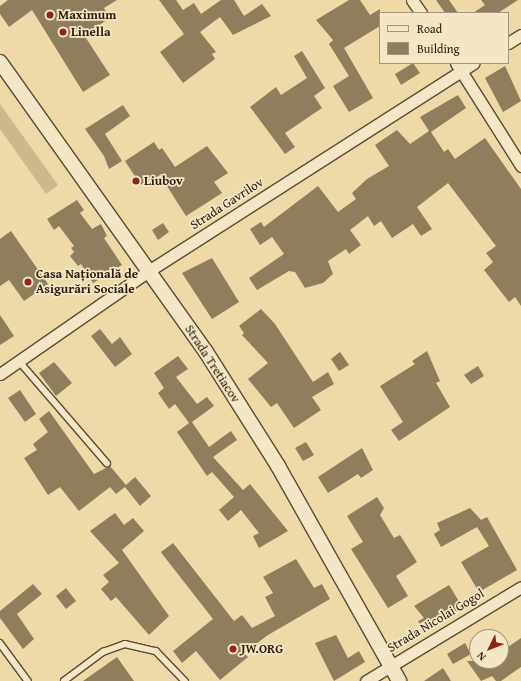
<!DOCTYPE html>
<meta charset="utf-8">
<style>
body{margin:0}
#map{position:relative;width:521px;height:681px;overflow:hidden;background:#eddaa7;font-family:"Gentium Book Plus",serif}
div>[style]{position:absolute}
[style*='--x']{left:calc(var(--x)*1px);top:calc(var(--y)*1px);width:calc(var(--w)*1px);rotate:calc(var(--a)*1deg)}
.green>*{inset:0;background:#ccba8c}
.building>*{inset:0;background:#8f7e5c}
.roads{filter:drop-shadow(1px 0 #5b4b31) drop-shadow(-1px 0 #5b4b31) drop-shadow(0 1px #5b4b31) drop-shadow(0 -1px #5b4b31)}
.service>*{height:5.5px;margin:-2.75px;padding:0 2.75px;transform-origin:2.75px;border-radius:2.75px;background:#f3e7c6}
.minor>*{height:11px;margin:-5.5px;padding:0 5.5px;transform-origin:5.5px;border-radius:5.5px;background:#f3e7c6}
.tertiary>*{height:14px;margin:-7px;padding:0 7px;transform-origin:7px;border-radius:7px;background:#f3e7c6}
.dots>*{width:11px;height:11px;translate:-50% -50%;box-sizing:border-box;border:2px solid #f3e7c6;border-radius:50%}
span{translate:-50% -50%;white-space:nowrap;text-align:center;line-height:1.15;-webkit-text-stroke:3.5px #f3e7c6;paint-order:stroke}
.poi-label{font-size:13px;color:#2a1b0a;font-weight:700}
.left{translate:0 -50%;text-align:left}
.street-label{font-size:13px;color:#2a1b0a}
.legend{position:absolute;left:379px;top:12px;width:130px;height:52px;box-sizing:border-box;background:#f3e7c6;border:1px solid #a3957b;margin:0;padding:5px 7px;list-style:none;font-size:12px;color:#2a1b0a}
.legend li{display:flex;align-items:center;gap:8px;height:20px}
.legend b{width:20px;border:1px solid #a3957b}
.north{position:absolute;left:469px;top:629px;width:40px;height:40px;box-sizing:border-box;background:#f3e7c6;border:1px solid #a3957b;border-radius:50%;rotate:227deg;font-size:11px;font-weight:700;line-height:16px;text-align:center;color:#2a1b0a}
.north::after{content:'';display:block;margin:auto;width:14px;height:18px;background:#8f2418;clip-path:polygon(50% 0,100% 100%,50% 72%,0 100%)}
</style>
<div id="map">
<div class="green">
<div style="clip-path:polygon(0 104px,58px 185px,46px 194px,0 129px)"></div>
</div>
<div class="building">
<div style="clip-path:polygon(8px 0,117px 0,104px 8px,110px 18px,84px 35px,110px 75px,83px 92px,32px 10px,9px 27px,0 14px,0 6px)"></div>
<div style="clip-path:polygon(159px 0,176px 0,183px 10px,194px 3px,201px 14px,221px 0,234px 0,244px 16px,262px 4px,271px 16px,233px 35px,220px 17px,200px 32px,216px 52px,212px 54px,215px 59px,183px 83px,160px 52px,184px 34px)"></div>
<div style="clip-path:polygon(349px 0,360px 0,370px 15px,380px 9px,380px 26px,344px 48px,373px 98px,349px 112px,333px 86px,349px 76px,329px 44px,333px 40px,316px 20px)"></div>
<div style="clip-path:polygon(436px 0,449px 0,458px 13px,445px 13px)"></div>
<div style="clip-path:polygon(481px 0,518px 0,498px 13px,473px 13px,485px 5px)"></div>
<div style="clip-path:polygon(302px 51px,325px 88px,314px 96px,322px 108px,285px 133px,295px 147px,285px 154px,250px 107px,276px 87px,281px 95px,307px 78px,294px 56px)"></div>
<div style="clip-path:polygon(413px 63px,420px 73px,401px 85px,395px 74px)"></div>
<div style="clip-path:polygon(505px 66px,521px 101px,503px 112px,485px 78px)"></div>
<div style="clip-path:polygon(458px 95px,466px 108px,431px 132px,444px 152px,448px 149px,455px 159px,485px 138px,521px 189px,521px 306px,515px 297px,509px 302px,484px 270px,493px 262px,486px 253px,496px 246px,448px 183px,417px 207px,432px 229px,421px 236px,413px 224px,392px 238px,381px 221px,374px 226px,368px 216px,350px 230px,361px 245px,349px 254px,346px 249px,328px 261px,333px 274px,323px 283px,305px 288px,295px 272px,289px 271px,257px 290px,249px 278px,284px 254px,272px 237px,260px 245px,250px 229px,261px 222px,264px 227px,318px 186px,338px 212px,356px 199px,352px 193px,367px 179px,389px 166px,375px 145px,397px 130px,410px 144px,429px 131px,420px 117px)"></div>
<div style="clip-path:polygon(123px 105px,130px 116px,105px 134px,122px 161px,109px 169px,104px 156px,85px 129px)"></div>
<div style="clip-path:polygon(154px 142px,159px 150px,162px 148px,175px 167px,207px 146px,228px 173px,214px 182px,222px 193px,186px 216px,160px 175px,145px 185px,140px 184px,125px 161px)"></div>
<div style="clip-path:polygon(77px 200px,84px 210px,80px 213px,92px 229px,101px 224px,107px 236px,104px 238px,122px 265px,93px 283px,81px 264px,78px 266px,70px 256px,74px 252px,71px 248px,74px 246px,59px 226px,54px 230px,47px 219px)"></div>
<div style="clip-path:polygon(163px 223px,169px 232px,158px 240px,152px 230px)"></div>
<div style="clip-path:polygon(11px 231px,48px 284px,24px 301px,9px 280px,0 286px,0 239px)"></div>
<div style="clip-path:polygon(212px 258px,239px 302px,212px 319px,182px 273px)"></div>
<div style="clip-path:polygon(261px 309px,275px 324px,313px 382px,328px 372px,334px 384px,312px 397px,321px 410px,294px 428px,277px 403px,271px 407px,248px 379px,268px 363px,242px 335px,244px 333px,239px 326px)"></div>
<div style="clip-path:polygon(0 315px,14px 336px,0 345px)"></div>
<div style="clip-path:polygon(100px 329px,112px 344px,120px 337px,132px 354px,115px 367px,91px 336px)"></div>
<div style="clip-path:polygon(427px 351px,440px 381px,436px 383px,450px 407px,399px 441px,391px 430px,403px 422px,380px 386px,415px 364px,412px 361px)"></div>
<div style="clip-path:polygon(340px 352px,349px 365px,339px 371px,331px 359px)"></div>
<div style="clip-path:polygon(178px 356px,188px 369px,176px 377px,197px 404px,207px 397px,214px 406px,192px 422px,209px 447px,231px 431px,237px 440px,213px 457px,243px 490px,250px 484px,288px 531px,259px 548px,253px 536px,259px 533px,241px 510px,228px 521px,219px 510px,234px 497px,212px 472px,207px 476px,177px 432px,189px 423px,175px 404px,169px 409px,158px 393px,164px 388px,154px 373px)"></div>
<div style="clip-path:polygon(54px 362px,72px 383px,56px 396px,39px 373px)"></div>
<div style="clip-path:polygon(478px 366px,484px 376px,471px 384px,464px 375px)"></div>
<div style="clip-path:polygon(20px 390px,36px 414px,25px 422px,8px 398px)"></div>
<div style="clip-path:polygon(49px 411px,94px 474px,110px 466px,126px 485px,135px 477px,151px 496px,140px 506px,125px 487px,116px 494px,110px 487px,79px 511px,60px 487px,48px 495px,24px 458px,37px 450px,33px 444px,48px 432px,39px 419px)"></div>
<div style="clip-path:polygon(306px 442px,314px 455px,303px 461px,295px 448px)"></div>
<div style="clip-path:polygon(362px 448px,373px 470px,361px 478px,358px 474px,328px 493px,318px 477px)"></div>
<div style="clip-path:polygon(377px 497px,384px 508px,380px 515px,394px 538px,400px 535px,417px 562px,396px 576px,408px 596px,388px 608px,351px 549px,363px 542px,347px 516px)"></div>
<div style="clip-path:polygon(470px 508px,481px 520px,487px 517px,517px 570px,479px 592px,461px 562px,489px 546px,477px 527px,441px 547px,434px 534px,440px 530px,437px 523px)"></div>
<div style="clip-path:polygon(115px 513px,124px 525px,133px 518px,144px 531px,122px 550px,169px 616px,149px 635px,116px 597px,111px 601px,101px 589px,109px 582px,103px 575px,119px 563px,90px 531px)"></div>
<div style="clip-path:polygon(173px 543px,234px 621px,242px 615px,252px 628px,275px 616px,265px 597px,273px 593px,263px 577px,296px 559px,314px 588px,322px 584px,330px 599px,268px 635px,244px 653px,248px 657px,220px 680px,196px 651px,182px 663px,173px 651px,213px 619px,163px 555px,161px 552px)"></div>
<div style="clip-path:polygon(33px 584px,42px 594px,17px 614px,34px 639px,23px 649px,0 618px,0 611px)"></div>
<div style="clip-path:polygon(449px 585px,463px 608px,424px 630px,418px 621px,424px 618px,414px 606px)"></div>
<div style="clip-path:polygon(66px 588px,76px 601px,66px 609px,56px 596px)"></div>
<div style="clip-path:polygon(336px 635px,348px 658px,359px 651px,365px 662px,334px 681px,315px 643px)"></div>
<div style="clip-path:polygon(521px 638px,521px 667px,501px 681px,496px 681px,492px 676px,481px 681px,467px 661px,501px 661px,501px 652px)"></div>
<div style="clip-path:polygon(465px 643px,471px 654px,453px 664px,447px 654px)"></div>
<div style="clip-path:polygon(117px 657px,134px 681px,83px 681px)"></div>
<div style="clip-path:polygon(443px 668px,451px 681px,424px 681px)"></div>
</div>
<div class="roads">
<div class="service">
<div style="--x:19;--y:361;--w:135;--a:49.2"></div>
<div style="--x:0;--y:643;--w:47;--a:53.6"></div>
<div style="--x:64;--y:681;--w:49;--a:-36.6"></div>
<div style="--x:103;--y:652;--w:23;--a:-20"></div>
<div style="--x:125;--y:644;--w:32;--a:13"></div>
<div style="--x:156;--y:651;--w:42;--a:46"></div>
</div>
<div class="minor">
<div style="--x:412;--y:0;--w:16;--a:55"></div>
<div style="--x:508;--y:43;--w:15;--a:-32"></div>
<div style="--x:456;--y:63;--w:122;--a:57.7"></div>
<div style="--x:0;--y:374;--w:183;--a:-34.7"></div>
<div style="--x:150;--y:270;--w:384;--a:-32.6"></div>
<div style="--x:366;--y:681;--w:181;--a:-31.2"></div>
</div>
<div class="tertiary">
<div style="--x:0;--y:62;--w:356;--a:54.6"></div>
<div style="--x:206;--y:352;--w:135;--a:57.7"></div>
<div style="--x:278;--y:466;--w:247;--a:60.6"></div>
</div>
</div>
<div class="dots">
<div style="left:50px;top:15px;background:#8f2418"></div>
<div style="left:63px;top:32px;background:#8f2418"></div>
<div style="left:136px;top:181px;background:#8f2418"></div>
<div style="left:28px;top:282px;background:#8f2418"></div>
<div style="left:233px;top:649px;background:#8f2418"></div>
</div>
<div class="poi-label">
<span class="left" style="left:58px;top:15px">Maximum</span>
<span class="left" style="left:71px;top:32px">Linella</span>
<span class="left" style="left:144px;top:181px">Liubov</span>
<span class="left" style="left:36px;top:282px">Casa Națională de<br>Asigurări Sociale</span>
<span class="left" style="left:241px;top:649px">JW.ORG</span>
</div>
<div class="street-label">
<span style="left:227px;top:204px;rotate:-33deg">Strada Gavrilov</span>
<span style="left:212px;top:364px;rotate:57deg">Strada Tretiacov</span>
<span style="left:436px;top:621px;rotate:-31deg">Strada Nicolai Gogol</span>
</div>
<ul class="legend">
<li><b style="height:5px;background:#f3e7c6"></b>Road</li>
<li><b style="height:11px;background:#8f7e5c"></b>Building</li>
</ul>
<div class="north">N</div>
</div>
